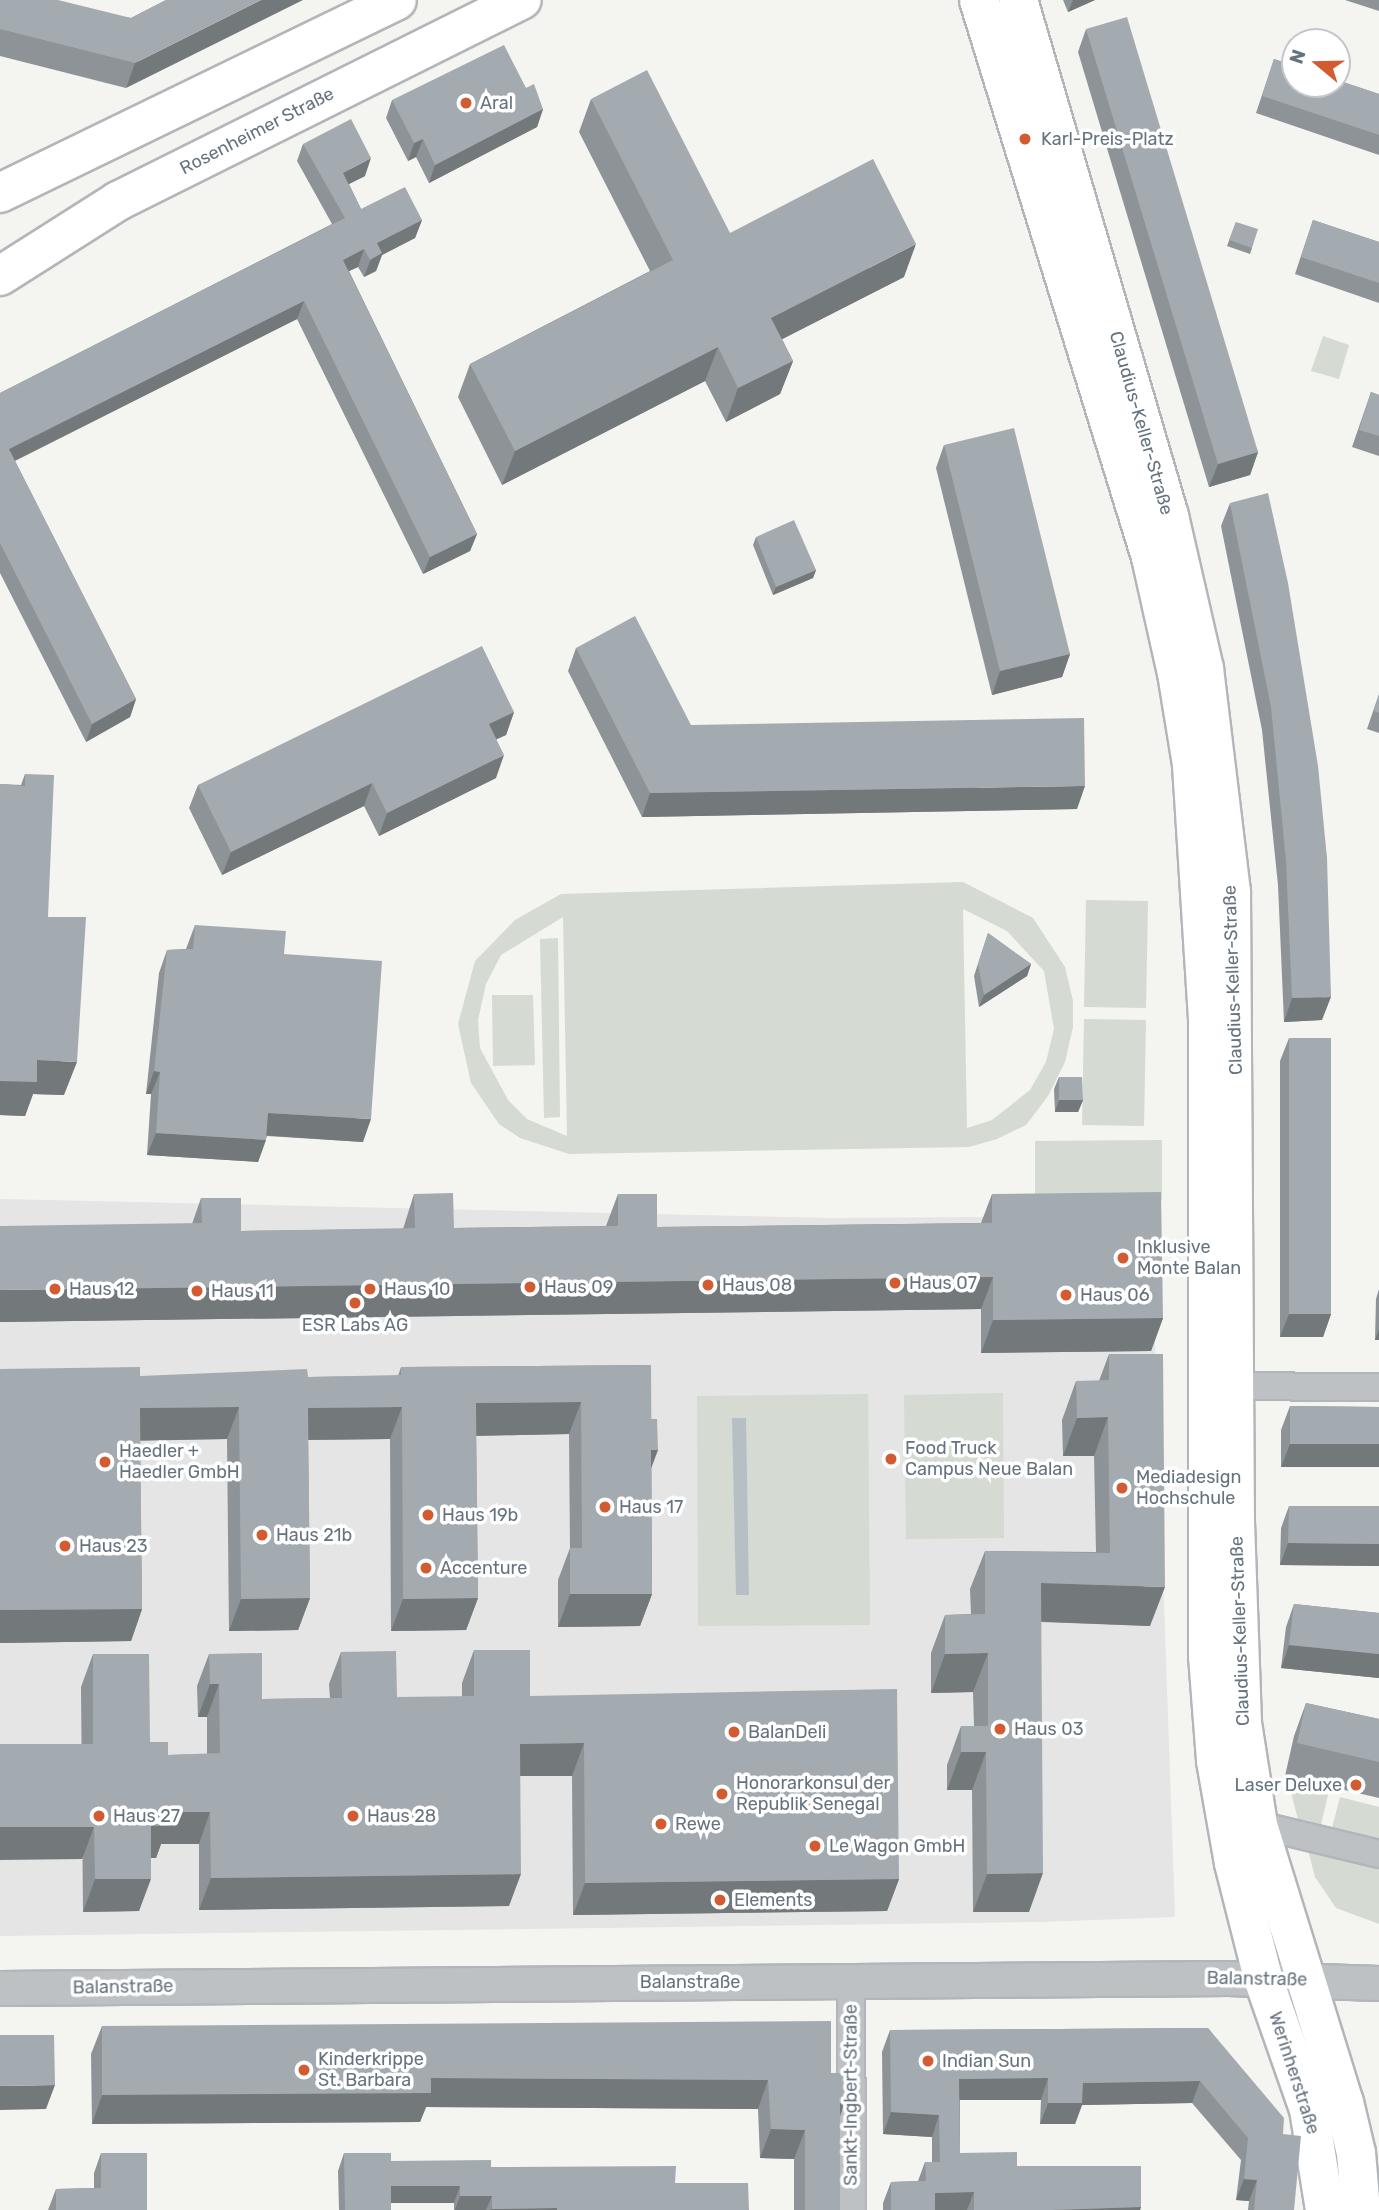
<!DOCTYPE html>
<meta charset="utf-8">
<style>
body{margin:0}
#map{position:relative;width:1379px;height:2210px;overflow:hidden;background:#f4f4f0;font-family:Rubik,sans-serif}
div>[style]{position:absolute}
[style*='--x']{left:calc(var(--x)*1px);top:calc(var(--y)*1px);width:calc(var(--w)*1px);rotate:calc(var(--a)*1deg)}
.built>*{inset:0;background:#e4e5e4}
.green>*{inset:0;background:#d5dad2}
.water>*{inset:0;background:#b6c0c4}
.roads{filter:drop-shadow(2px 0 #b2b6ba) drop-shadow(-2px 0 #b2b6ba) drop-shadow(0 2px #b2b6ba) drop-shadow(0 -2px #b2b6ba)}
.minor>*{height:26px;margin:-13px;padding:0 13px;transform-origin:13px;border-radius:13px;background:#bdc1c4}
.tertiary>*{height:33px;margin:-16.5px;padding:0 16.5px;transform-origin:16.5px;border-radius:16.5px;background:#bdc1c4}
.secondary>*{height:38px;margin:-19px;padding:0 19px;transform-origin:19px;border-radius:19px;background:#fff}
.wall>*{inset:0;background:#8d9397}
.shaded-wall>*{inset:0;background:#73787b}
.building>*{inset:0;background:#a4abb0}
.dots>*{width:19px;height:19px;translate:-50% -50%;box-sizing:border-box;border:4px solid #fff;border-radius:50%}
span{translate:-50% -50%;white-space:nowrap;text-align:center;line-height:1.15;-webkit-text-stroke:7px #fff;paint-order:stroke}
.poi-label{font-size:18px;color:#66737f}
.left{translate:0 -50%;text-align:left}
.right{translate:-100% -50%;text-align:right}
.street-label{font-size:18px;color:#66737f}
.north{position:absolute;left:1281px;top:28px;width:70px;height:70px;box-sizing:border-box;background:#fff;border:2px solid #c2c7cc;border-radius:50%;rotate:289deg;font-size:19px;font-weight:700;line-height:28px;text-align:center;color:#66737f}
.north::after{content:'';display:block;margin:auto;width:24px;height:32px;background:#d25b32;clip-path:polygon(50% 0,100% 100%,50% 72%,0 100%)}
</style>
<div id="map">
<div class="built">
<div style="clip-path:polygon(0 1199px,829px 1218px,1000px 1217px,1150px 1202px,1175px 1917px,1041px 1922px,0 1936px)"></div>
</div>
<div class="green">
<div style="clip-path:polygon(1323px 336px,1349px 345px,1339px 379px,1311px 371px)"></div>
<div style="clip-path:polygon(evenodd,963px 882px,1033px 918px,1065px 967px,1073px 1001px,1073px 1027px,1065px 1062px,1048px 1096px,1026px 1125px,997px 1139px,969px 1147px,569px 1154px,520px 1138px,499px 1124px,471px 1083px,458px 1024px,475px 961px,515px 920px,561px 894px,963px 882px,963px 909px,1007px 931px,1044px 971px,1054px 1029px,1046px 1062px,1030px 1090px,992px 1120px,967px 1128px,963px 909px,963px 882px,563px 917px,567px 1135px,567px 1136px,527px 1119px,508px 1100px,480px 1048px,478px 1020px,486px 984px,501px 955px,563px 917px)"></div>
<div style="clip-path:polygon(1086px 900px,1148px 901px,1146px 1008px,1084px 1007px)"></div>
<div style="clip-path:polygon(558px 938px,560px 1117px,544px 1118px,540px 939px)"></div>
<div style="clip-path:polygon(492px 995px,533px 995px,535px 1065px,493px 1066px)"></div>
<div style="clip-path:polygon(1084px 1019px,1146px 1020px,1144px 1126px,1082px 1125px)"></div>
<div style="clip-path:polygon(1162px 1140px,1162px 1200px,1035px 1202px,1035px 1141px)"></div>
<div style="clip-path:polygon(1003px 1393px,1004px 1538px,906px 1539px,904px 1395px)"></div>
<div style="clip-path:polygon(868px 1394px,870px 1625px,698px 1626px,697px 1396px)"></div>
<div style="clip-path:polygon(1289px 1785px,1328px 1795px,1320px 1829px,1299px 1823px)"></div>
<div style="clip-path:polygon(1340px 1797px,1379px 1807px,1379px 1843px,1331px 1832px)"></div>
<div style="clip-path:polygon(1307px 1846px,1379px 1864px,1379px 1924px,1336px 1908px,1315px 1877px)"></div>
</div>
<div class="water">
<div style="clip-path:polygon(732px 1418px,746px 1418px,749px 1595px,736px 1595px)"></div>
</div>
<div class="roads">
<div class="minor">
<div style="--x:1220;--y:1386;--w:159;--a:0.4"></div>
<div style="--x:1258;--y:1825;--w:124;--a:13.5"></div>
<div style="--x:851;--y:1981;--w:229;--a:89.7"></div>
</div>
<div class="tertiary">
<div style="--x:0;--y:1988;--w:1228;--a:-0.47"></div>
<div style="--x:1228;--y:1978;--w:151;--a:1.9"></div>
</div>
<div class="secondary">
<div style="--x:979;--y:0;--w:583;--a:72.84"></div>
<div style="--x:1151;--y:557;--w:119;--a:77.4"></div>
<div style="--x:1177;--y:673;--w:93;--a:80.7"></div>
<div style="--x:1192;--y:765;--w:252;--a:86.4"></div>
<div style="--x:1208;--y:1016;--w:640;--a:90"></div>
<div style="--x:1208;--y:1656;--w:105;--a:85.6"></div>
<div style="--x:1216;--y:1761;--w:104;--a:80"></div>
<div style="--x:1234;--y:1863;--w:119;--a:75.8"></div>
<div style="--x:1263;--y:1978;--w:139;--a:70.7"></div>
<div style="--x:1309;--y:2109;--w:102;--a:81"></div>
<div style="--x:1018;--y:0;--w:538;--a:73.69"></div>
<div style="--x:1169;--y:516;--w:157;--a:77.1"></div>
<div style="--x:1204;--y:669;--w:224;--a:83.1"></div>
<div style="--x:1231;--y:891;--w:631;--a:89.64"></div>
<div style="--x:1235;--y:1522;--w:201;--a:88"></div>
<div style="--x:1242;--y:1723;--w:103;--a:81.1"></div>
<div style="--x:1258;--y:1825;--w:290;--a:72.8"></div>
<div style="--x:1344;--y:2102;--w:52;--a:76.8"></div>
<div style="--x:1356;--y:2153;--w:57;--a:85"></div>
<div style="--x:0;--y:193;--w:441;--a:-25.9"></div>
<div style="--x:0;--y:276;--w:140;--a:-32.4"></div>
<div style="--x:118;--y:201;--w:451;--a:-26.5"></div>
</div>
</div>
<div class="wall">
<div style="clip-path:polygon(0 0,131px 18px,166px 0,126px 88px,0 56px)"></div>
<div style="clip-path:polygon(1063px 0,1095px 0,1068px 12px)"></div>
<div style="clip-path:polygon(1345px 0,1379px 0,1379px 11px)"></div>
<div style="clip-path:polygon(1086px 29px,1258px 452px,1250px 475px,1209px 487px,1078px 52px)"></div>
<div style="clip-path:polygon(1274px 59px,1379px 94px,1379px 155px,1256px 113px)"></div>
<div style="clip-path:polygon(591px 99px,730px 233px,904px 277px,782px 339px,793px 361px,780px 394px,726px 422px,705px 381px,502px 485px,458px 397px,470px 364px,650px 271px,579px 132px)"></div>
<div style="clip-path:polygon(392px 100px,543px 109px,537px 127px,429px 183px,416px 157px,408px 161px,386px 118px)"></div>
<div style="clip-path:polygon(303px 144px,365px 176px,349px 184px,361px 209px,422px 220px,415px 238px,382px 255px,376px 271px,364px 277px,358px 267px,349px 271px,477px 534px,470px 551px,423px 574px,297px 319px,15px 461px,136px 699px,130px 717px,86px 742px,0 573px,0 393px,332px 224px,297px 161px)"></div>
<div style="clip-path:polygon(1313px 220px,1379px 242px,1379px 303px,1295px 274px)"></div>
<div style="clip-path:polygon(1236px 222px,1252px 248px,1250px 254px,1227px 246px)"></div>
<div style="clip-path:polygon(1371px 392px,1379px 395px,1379px 456px,1352px 447px)"></div>
<div style="clip-path:polygon(944px 445px,1070px 654px,1062px 677px,992px 695px,936px 468px)"></div>
<div style="clip-path:polygon(1230px 503px,1327px 858px,1322px 1020px,1284px 1022px,1278px 885px,1262px 730px,1221px 526px)"></div>
<div style="clip-path:polygon(756px 537px,816px 570px,813px 578px,773px 595px,753px 545px)"></div>
<div style="clip-path:polygon(576px 648px,691px 725px,1077px 809px,642px 817px,568px 671px)"></div>
<div style="clip-path:polygon(1379px 694px,1379px 733px,1367px 729px)"></div>
<div style="clip-path:polygon(514px 712px,506px 735px,496px 739px,496px 778px,379px 836px,364px 806px,222px 875px,189px 808px,198px 785px)"></div>
<div style="clip-path:polygon(25px 774px,48px 917px,64px 1095px,33px 1094px,25px 1116px,0 1115px,0 784px,21px 785px)"></div>
<div style="clip-path:polygon(195px 925px,284px 954px,363px 1142px,267px 1136px,258px 1162px,147px 1155px,151px 1094px,146px 1094px,159px 973px,167px 950px,186px 949px)"></div>
<div style="clip-path:polygon(988px 933px,1031px 964px,1027px 976px,979px 1007px,974px 976px)"></div>
<div style="clip-path:polygon(1289px 1038px,1331px 1314px,1323px 1337px,1280px 1337px,1280px 1061px)"></div>
<div style="clip-path:polygon(1059px 1077px,1083px 1100px,1078px 1112px,1055px 1112px,1054px 1089px)"></div>
<div style="clip-path:polygon(414px 1194px,454px 1228px,606px 1226px,618px 1194px,657px 1227px,981px 1223px,992px 1194px,1163px 1318px,1151px 1351px,981px 1353px,981px 1309px,0 1322px,192px 1224px,201px 1198px,241px 1231px,403px 1229px)"></div>
<div style="clip-path:polygon(1379px 1289px,1379px 1340px,1375px 1340px,1376px 1299px)"></div>
<div style="clip-path:polygon(1109px 1354px,1150px 1626px,1041px 1622px,1029px 1912px,973px 1912px,972px 1790px,947px 1790px,947px 1765px,961px 1726px,974px 1726px,973px 1692px,931px 1693px,931px 1653px,945px 1615px,971px 1614px,970px 1589px,985px 1551px,1096px 1552px,1094px 1456px,1063px 1456px,1062px 1420px,1076px 1381px,1099px 1381px)"></div>
<div style="clip-path:polygon(651px 1365px,652px 1594px,640px 1626px,558px 1627px,558px 1580px,570px 1548px,569px 1434px,476px 1436px,478px 1598px,466px 1630px,391px 1631px,390px 1439px,308px 1440px,310px 1598px,298px 1630px,229px 1631px,227px 1439px,140px 1440px,142px 1609px,131px 1641px,0 1643px,0 1369px,140px 1376px,308px 1377px,398px 1376px,401px 1367px)"></div>
<div style="clip-path:polygon(1290px 1406px,1379px 1407px,1281px 1467px,1281px 1430px)"></div>
<div style="clip-path:polygon(1289px 1506px,1379px 1506px,1379px 1566px,1280px 1565px,1281px 1528px)"></div>
<div style="clip-path:polygon(1294px 1604px,1379px 1613px,1379px 1678px,1281px 1668px,1286px 1627px)"></div>
<div style="clip-path:polygon(474px 1650px,530px 1696px,899px 1879px,887px 1911px,573px 1915px,572px 1776px,520px 1776px,509px 1906px,199px 1910px,199px 1844px,161px 1844px,156px 1858px,151px 1858px,139px 1911px,83px 1912px,81px 1687px,93px 1654px,150px 1742px,168px 1755px,207px 1754px,207px 1717px,198px 1717px,197px 1686px,209px 1654px,262px 1699px,330px 1698px,329px 1684px,341px 1652px,397px 1697px,462px 1697px,462px 1683px)"></div>
<div style="clip-path:polygon(1306px 1703px,1379px 1719px,1379px 1798px,1285px 1776px,1294px 1736px)"></div>
<div style="clip-path:polygon(102px 2026px,831px 2073px,846px 2098px,840px 2117px,840px 2210px,794px 2210px,794px 2159px,760px 2158px,758px 2109px,426px 2107px,420px 2122px,92px 2124px,91px 2054px)"></div>
<div style="clip-path:polygon(1208px 2028px,1283px 2134px,1294px 2210px,1248px 2210px,1249px 2201px,1236px 2200px,1241px 2160px,1192px 2103px,1082px 2105px,1075px 2124px,1040px 2124px,1041px 2100px,960px 2100px,960px 2153px,1017px 2166px,1141px 2207px,1140px 2210px,883px 2210px,883px 2203px,891px 2182px,918px 2181px,925px 2162px,932px 2162px,932px 2137px,883px 2134px,882px 2052px,890px 2030px)"></div>
<div style="clip-path:polygon(101px 2153px,147px 2210px,48px 2210px,56px 2189px,94px 2188px,94px 2173px)"></div>
<div style="clip-path:polygon(344px 2153px,391px 2161px,491px 2167px,675px 2183px,749px 2210px,454px 2210px,454px 2203px,391px 2203px,391px 2210px,339px 2210px,338px 2171px)"></div>
</div>
<div class="shaded-wall">
<div style="clip-path:polygon(261px 0,303px 0,126px 88px,135px 63px)"></div>
<div style="clip-path:polygon(1073px 0,1095px 0,1068px 12px)"></div>
<div style="clip-path:polygon(543px 109px,537px 127px,429px 183px,435px 165px)"></div>
<div style="clip-path:polygon(423px 139px,416px 157px,408px 161px,414px 143px)"></div>
<div style="clip-path:polygon(371px 158px,365px 176px,337px 190px,343px 173px)"></div>
<div style="clip-path:polygon(422px 220px,415px 238px,382px 255px,376px 271px,364px 277px,377px 243px)"></div>
<div style="clip-path:polygon(916px 244px,904px 277px,759px 351px,771px 318px)"></div>
<div style="clip-path:polygon(364px 249px,358px 267px,336px 277px,343px 260px)"></div>
<div style="clip-path:polygon(304px 301px,297px 319px,2px 467px,9px 449px)"></div>
<div style="clip-path:polygon(718px 347px,705px 381px,502px 485px,515px 451px)"></div>
<div style="clip-path:polygon(793px 361px,780px 394px,726px 422px,738px 388px)"></div>
<div style="clip-path:polygon(1258px 452px,1250px 475px,1209px 487px,1218px 464px)"></div>
<div style="clip-path:polygon(477px 534px,470px 551px,423px 574px,430px 557px)"></div>
<div style="clip-path:polygon(816px 570px,813px 578px,773px 595px,776px 587px)"></div>
<div style="clip-path:polygon(1070px 654px,1062px 677px,992px 695px,1000px 671px)"></div>
<div style="clip-path:polygon(136px 699px,130px 717px,86px 742px,92px 724px)"></div>
<div style="clip-path:polygon(514px 712px,506px 735px,480px 747px,489px 724px)"></div>
<div style="clip-path:polygon(504px 755px,496px 778px,379px 836px,387px 813px)"></div>
<div style="clip-path:polygon(372px 783px,364px 806px,222px 875px,231px 852px)"></div>
<div style="clip-path:polygon(1085px 786px,1077px 809px,642px 817px,650px 793px)"></div>
<div style="clip-path:polygon(1031px 964px,1027px 976px,979px 1007px,984px 995px)"></div>
<div style="clip-path:polygon(1331px 997px,1322px 1020px,1284px 1022px,1292px 998px)"></div>
<div style="clip-path:polygon(37px 1060px,77px 1062px,64px 1095px,33px 1094px,25px 1116px,0 1115px,0 1081px)"></div>
<div style="clip-path:polygon(154px 1071px,160px 1072px,151px 1094px,146px 1094px)"></div>
<div style="clip-path:polygon(1059px 1100px,1083px 1100px,1078px 1112px,1055px 1112px)"></div>
<div style="clip-path:polygon(268px 1113px,371px 1119px,363px 1142px,260px 1135px)"></div>
<div style="clip-path:polygon(156px 1133px,266px 1140px,258px 1162px,147px 1155px)"></div>
<div style="clip-path:polygon(993px 1277px,981px 1309px,0 1322px,0 1290px)"></div>
<div style="clip-path:polygon(1289px 1314px,1331px 1314px,1323px 1337px,1280px 1337px)"></div>
<div style="clip-path:polygon(1163px 1318px,1151px 1351px,981px 1353px,993px 1320px)"></div>
<div style="clip-path:polygon(1379px 1329px,1379px 1340px,1375px 1340px)"></div>
<div style="clip-path:polygon(581px 1402px,569px 1434px,464px 1436px,476px 1403px)"></div>
<div style="clip-path:polygon(239px 1407px,227px 1439px,128px 1441px,140px 1408px)"></div>
<div style="clip-path:polygon(402px 1407px,390px 1439px,296px 1440px,308px 1408px)"></div>
<div style="clip-path:polygon(1108px 1417px,1094px 1456px,1063px 1456px,1077px 1418px)"></div>
<div style="clip-path:polygon(1290px 1444px,1379px 1444px,1379px 1467px,1281px 1467px)"></div>
<div style="clip-path:polygon(651px 1450px,658px 1450px,646px 1482px)"></div>
<div style="clip-path:polygon(1288px 1543px,1379px 1544px,1379px 1566px,1280px 1565px)"></div>
<div style="clip-path:polygon(1041px 1583px,1165px 1587px,1150px 1626px,1027px 1621px)"></div>
<div style="clip-path:polygon(570px 1594px,652px 1594px,640px 1626px,558px 1627px)"></div>
<div style="clip-path:polygon(310px 1598px,298px 1630px,229px 1631px,241px 1599px)"></div>
<div style="clip-path:polygon(478px 1598px,466px 1630px,391px 1631px,403px 1599px)"></div>
<div style="clip-path:polygon(142px 1609px,131px 1641px,0 1643px,0 1610px)"></div>
<div style="clip-path:polygon(1289px 1645px,1379px 1654px,1379px 1678px,1281px 1668px)"></div>
<div style="clip-path:polygon(988px 1653px,973px 1692px,931px 1693px,945px 1654px)"></div>
<div style="clip-path:polygon(210px 1684px,219px 1684px,207px 1717px,198px 1717px)"></div>
<div style="clip-path:polygon(584px 1743px,572px 1776px,508px 1776px,520px 1744px)"></div>
<div style="clip-path:polygon(961px 1752px,986px 1752px,972px 1790px,947px 1790px)"></div>
<div style="clip-path:polygon(168px 1812px,210px 1812px,199px 1844px,161px 1844px,156px 1858px,139px 1858px,151px 1826px)"></div>
<div style="clip-path:polygon(0 1827px,94px 1827px,82px 1859px,0 1860px)"></div>
<div style="clip-path:polygon(1043px 1873px,1029px 1912px,973px 1912px,987px 1874px)"></div>
<div style="clip-path:polygon(521px 1874px,509px 1906px,199px 1910px,211px 1878px)"></div>
<div style="clip-path:polygon(95px 1879px,151px 1879px,139px 1911px,83px 1912px)"></div>
<div style="clip-path:polygon(899px 1879px,887px 1911px,573px 1915px,585px 1883px)"></div>
<div style="clip-path:polygon(431px 2078px,768px 2080px,758px 2109px,426px 2107px,420px 2122px,92px 2124px,102px 2095px)"></div>
<div style="clip-path:polygon(1048px 2078px,1041px 2100px,952px 2100px,959px 2079px)"></div>
<div style="clip-path:polygon(1200px 2081px,1192px 2103px,1082px 2105px,1075px 2124px,1040px 2124px,1048px 2103px,1083px 2083px)"></div>
<div style="clip-path:polygon(55px 2085px,46px 2109px,0 2110px,0 2086px)"></div>
<div style="clip-path:polygon(840px 2098px,846px 2098px,836px 2127px)"></div>
<div style="clip-path:polygon(891px 2112px,939px 2115px,932px 2137px,883px 2134px)"></div>
<div style="clip-path:polygon(771px 2129px,805px 2130px,794px 2159px,760px 2158px)"></div>
<div style="clip-path:polygon(1244px 2179px,1257px 2180px,1249px 2201px,1236px 2200px)"></div>
<div style="clip-path:polygon(391px 2186px,460px 2186px,454px 2203px,385px 2203px)"></div>
<div style="clip-path:polygon(974px 2192px,967px 2210px,929px 2210px,935px 2193px)"></div>
<div style="clip-path:polygon(460px 2196px,492px 2196px,486px 2210px,455px 2210px)"></div>
<div style="clip-path:polygon(1141px 2207px,1140px 2210px,1051px 2210px)"></div>
<div style="clip-path:polygon(557px 2208px,557px 2210px,491px 2210px,492px 2209px)"></div>
</div>
<div class="building">
<div style="clip-path:polygon(0 0,58px 0,131px 18px,166px 0,261px 0,135px 63px,0 29px)"></div>
<div style="clip-path:polygon(1127px 17px,1258px 452px,1218px 464px,1086px 29px)"></div>
<div style="clip-path:polygon(504px 45px,526px 88px,534px 84px,543px 109px,435px 165px,423px 139px,414px 143px,392px 100px)"></div>
<div style="clip-path:polygon(1274px 59px,1295px 66px,1295px 84px,1337px 84px,1337px 80px,1379px 94px,1379px 135px,1262px 96px)"></div>
<div style="clip-path:polygon(647px 70px,730px 233px,873px 159px,916px 244px,771px 318px,793px 361px,738px 388px,718px 347px,515px 451px,470px 364px,673px 260px,591px 99px)"></div>
<div style="clip-path:polygon(351px 119px,371px 158px,343px 173px,361px 209px,405px 187px,422px 220px,377px 243px,382px 253px,370px 260px,364px 249px,343px 260px,477px 534px,430px 557px,304px 301px,9px 449px,136px 699px,92px 724px,0 543px,0 393px,345px 218px,303px 144px)"></div>
<div style="clip-path:polygon(1313px 220px,1379px 242px,1379px 283px,1301px 257px)"></div>
<div style="clip-path:polygon(1236px 222px,1258px 229px,1252px 248px,1229px 240px)"></div>
<div style="clip-path:polygon(1371px 392px,1379px 395px,1379px 436px,1359px 430px)"></div>
<div style="clip-path:polygon(1014px 428px,1070px 654px,1000px 671px,944px 445px)"></div>
<div style="clip-path:polygon(1268px 493px,1288px 583px,1318px 766px,1327px 858px,1331px 997px,1292px 998px,1286px 861px,1271px 707px,1230px 503px)"></div>
<div style="clip-path:polygon(794px 520px,816px 570px,776px 587px,756px 537px)"></div>
<div style="clip-path:polygon(635px 616px,691px 725px,1084px 718px,1085px 786px,650px 793px,576px 648px)"></div>
<div style="clip-path:polygon(482px 646px,514px 712px,489px 724px,504px 755px,387px 813px,372px 783px,231px 852px,198px 785px)"></div>
<div style="clip-path:polygon(1379px 695px,1379px 713px,1374px 711px)"></div>
<div style="clip-path:polygon(25px 774px,54px 775px,48px 917px,86px 917px,77px 1062px,37px 1060px,37px 1082px,0 1081px,0 784px,25px 786px)"></div>
<div style="clip-path:polygon(195px 925px,286px 931px,284px 954px,382px 961px,371px 1119px,268px 1113px,266px 1140px,156px 1133px,160px 1072px,154px 1071px,167px 950px,193px 949px)"></div>
<div style="clip-path:polygon(988px 933px,1031px 964px,984px 995px,978px 964px)"></div>
<div style="clip-path:polygon(1289px 1038px,1331px 1038px,1331px 1314px,1289px 1314px)"></div>
<div style="clip-path:polygon(1059px 1077px,1082px 1077px,1083px 1100px,1059px 1100px)"></div>
<div style="clip-path:polygon(1161px 1192px,1163px 1318px,993px 1320px,993px 1277px,0 1290px,0 1226px,202px 1223px,201px 1198px,241px 1198px,241px 1231px,415px 1228px,414px 1194px,453px 1193px,454px 1228px,618px 1226px,618px 1194px,657px 1194px,657px 1227px,992px 1223px,992px 1194px)"></div>
<div style="clip-path:polygon(1109px 1354px,1163px 1354px,1165px 1587px,1041px 1583px,1043px 1873px,987px 1874px,986px 1752px,961px 1752px,961px 1726px,988px 1726px,988px 1653px,945px 1654px,945px 1615px,985px 1614px,985px 1551px,1110px 1553px,1108px 1417px,1077px 1418px,1076px 1381px,1109px 1380px)"></div>
<div style="clip-path:polygon(651px 1365px,651px 1419px,657px 1419px,658px 1450px,651px 1450px,652px 1594px,570px 1594px,570px 1548px,582px 1548px,581px 1402px,476px 1403px,478px 1598px,403px 1599px,402px 1407px,308px 1408px,310px 1598px,241px 1599px,239px 1407px,140px 1408px,142px 1609px,0 1610px,0 1369px,140px 1367px,140px 1376px,307px 1369px,308px 1377px,401px 1375px,401px 1367px)"></div>
<div style="clip-path:polygon(1290px 1406px,1379px 1407px,1379px 1444px,1290px 1444px)"></div>
<div style="clip-path:polygon(1289px 1506px,1379px 1506px,1379px 1544px,1288px 1543px)"></div>
<div style="clip-path:polygon(1294px 1604px,1379px 1613px,1379px 1654px,1289px 1645px)"></div>
<div style="clip-path:polygon(474px 1650px,530px 1650px,530px 1696px,897px 1689px,899px 1879px,585px 1883px,584px 1743px,520px 1744px,521px 1874px,211px 1878px,210px 1812px,168px 1812px,168px 1825px,151px 1826px,151px 1879px,95px 1879px,94px 1827px,0 1827px,0 1744px,93px 1744px,93px 1654px,149px 1654px,150px 1742px,168px 1742px,168px 1755px,220px 1753px,219px 1684px,210px 1684px,209px 1654px,262px 1653px,262px 1699px,342px 1698px,341px 1652px,396px 1651px,397px 1697px,474px 1696px)"></div>
<div style="clip-path:polygon(1306px 1703px,1379px 1719px,1379px 1762px,1297px 1743px)"></div>
<div style="clip-path:polygon(831px 2021px,831px 2073px,846px 2073px,846px 2098px,840px 2098px,840px 2210px,805px 2210px,805px 2130px,771px 2129px,768px 2080px,431px 2078px,431px 2093px,102px 2095px,102px 2026px)"></div>
<div style="clip-path:polygon(1208px 2028px,1284px 2118px,1283px 2134px,1301px 2136px,1294px 2210px,1254px 2210px,1257px 2180px,1244px 2179px,1248px 2138px,1200px 2081px,1083px 2083px,1082px 2103px,1048px 2103px,1048px 2078px,959px 2079px,960px 2153px,1017px 2152px,1017px 2166px,1141px 2166px,1141px 2207px,1051px 2210px,974px 2210px,974px 2192px,935px 2193px,935px 2210px,891px 2210px,891px 2182px,926px 2181px,925px 2162px,940px 2162px,939px 2115px,891px 2112px,890px 2030px)"></div>
<div style="clip-path:polygon(0 2035px,54px 2035px,55px 2085px,0 2086px)"></div>
<div style="clip-path:polygon(101px 2153px,147px 2153px,147px 2210px,56px 2210px,56px 2189px,101px 2188px)"></div>
<div style="clip-path:polygon(344px 2153px,391px 2153px,391px 2161px,491px 2160px,491px 2167px,676px 2166px,675px 2183px,748px 2183px,749px 2210px,557px 2210px,557px 2208px,492px 2209px,492px 2196px,460px 2196px,460px 2186px,391px 2186px,391px 2210px,345px 2210px)"></div>
</div>
<div class="dots">
<div style="left:466px;top:103px;background:#d25b32"></div>
<div style="left:1025px;top:139px;background:#d25b32"></div>
<div style="left:1123px;top:1258px;background:#d25b32"></div>
<div style="left:895px;top:1283px;background:#d25b32"></div>
<div style="left:708px;top:1285px;background:#d25b32"></div>
<div style="left:530px;top:1287px;background:#d25b32"></div>
<div style="left:55px;top:1289px;background:#d25b32"></div>
<div style="left:370px;top:1289px;background:#d25b32"></div>
<div style="left:197px;top:1291px;background:#d25b32"></div>
<div style="left:1066px;top:1295px;background:#d25b32"></div>
<div style="left:355px;top:1303px;background:#d25b32"></div>
<div style="left:891px;top:1459px;background:#d25b32"></div>
<div style="left:105px;top:1462px;background:#d25b32"></div>
<div style="left:1122px;top:1488px;background:#d25b32"></div>
<div style="left:605px;top:1507px;background:#d25b32"></div>
<div style="left:428px;top:1515px;background:#d25b32"></div>
<div style="left:262px;top:1535px;background:#d25b32"></div>
<div style="left:65px;top:1546px;background:#d25b32"></div>
<div style="left:426px;top:1568px;background:#d25b32"></div>
<div style="left:1000px;top:1729px;background:#d25b32"></div>
<div style="left:734px;top:1732px;background:#d25b32"></div>
<div style="left:1356px;top:1785px;background:#d25b32"></div>
<div style="left:722px;top:1794px;background:#d25b32"></div>
<div style="left:99px;top:1816px;background:#d25b32"></div>
<div style="left:353px;top:1816px;background:#d25b32"></div>
<div style="left:661px;top:1824px;background:#d25b32"></div>
<div style="left:815px;top:1846px;background:#d25b32"></div>
<div style="left:720px;top:1900px;background:#d25b32"></div>
<div style="left:928px;top:2061px;background:#d25b32"></div>
<div style="left:304px;top:2070px;background:#d25b32"></div>
</div>
<div class="poi-label">
<span class="left" style="left:480px;top:103px">Aral</span>
<span class="left" style="left:1041px;top:139px">Karl-Preis-Platz</span>
<span class="left" style="left:1137px;top:1258px">Inklusive<br>Monte Balan</span>
<span class="left" style="left:909px;top:1283px">Haus 07</span>
<span class="left" style="left:722px;top:1285px">Haus 08</span>
<span class="left" style="left:544px;top:1287px">Haus 09</span>
<span class="left" style="left:69px;top:1289px">Haus 12</span>
<span class="left" style="left:384px;top:1289px">Haus 10</span>
<span class="left" style="left:211px;top:1291px">Haus 11</span>
<span class="left" style="left:1080px;top:1295px">Haus 06</span>
<span style="left:355px;top:1325px">ESR Labs AG</span>
<span class="left" style="left:905px;top:1459px">Food Truck<br>Campus Neue Balan</span>
<span class="left" style="left:119px;top:1462px">Haedler +<br>Haedler GmbH</span>
<span class="left" style="left:1136px;top:1488px">Mediadesign<br>Hochschule</span>
<span class="left" style="left:619px;top:1507px">Haus 17</span>
<span class="left" style="left:442px;top:1515px">Haus 19b</span>
<span class="left" style="left:276px;top:1535px">Haus 21b</span>
<span class="left" style="left:79px;top:1546px">Haus 23</span>
<span class="left" style="left:440px;top:1568px">Accenture</span>
<span class="left" style="left:1014px;top:1729px">Haus 03</span>
<span class="left" style="left:748px;top:1732px">BalanDeli</span>
<span class="left" style="left:736px;top:1794px">Honorarkonsul der<br>Republik Senegal</span>
<span class="right" style="left:1342px;top:1785px">Laser Deluxe</span>
<span class="left" style="left:113px;top:1816px">Haus 27</span>
<span class="left" style="left:367px;top:1816px">Haus 28</span>
<span class="left" style="left:675px;top:1824px">Rewe</span>
<span class="left" style="left:829px;top:1846px">Le Wagon GmbH</span>
<span class="left" style="left:734px;top:1900px">Elements</span>
<span class="left" style="left:318px;top:2070px">Kinderkrippe<br>St. Barbara</span>
<span class="left" style="left:942px;top:2061px">Indian Sun</span>
</div>
<div class="street-label">
<span style="left:257px;top:131px;rotate:-27deg">Rosenheimer Straße</span>
<span style="left:1141px;top:423px;rotate:74deg">Claudius-Keller-Straße</span>
<span style="left:1233px;top:980px;rotate:-92deg">Claudius-Keller-Straße</span>
<span style="left:1240px;top:1631px;rotate:-92deg">Claudius-Keller-Straße</span>
<span style="left:1257px;top:1979px;rotate:1deg">Balanstraße</span>
<span style="left:690px;top:1982px">Balanstraße</span>
<span style="left:123px;top:1987px;rotate:-1deg">Balanstraße</span>
<span style="left:1294px;top:2073px;rotate:72deg">Werinherstraße</span>
<span style="left:851px;top:2095px;rotate:-90deg">Sankt-Ingbert-Straße</span>
</div>
<div class="north">N</div>
</div>
